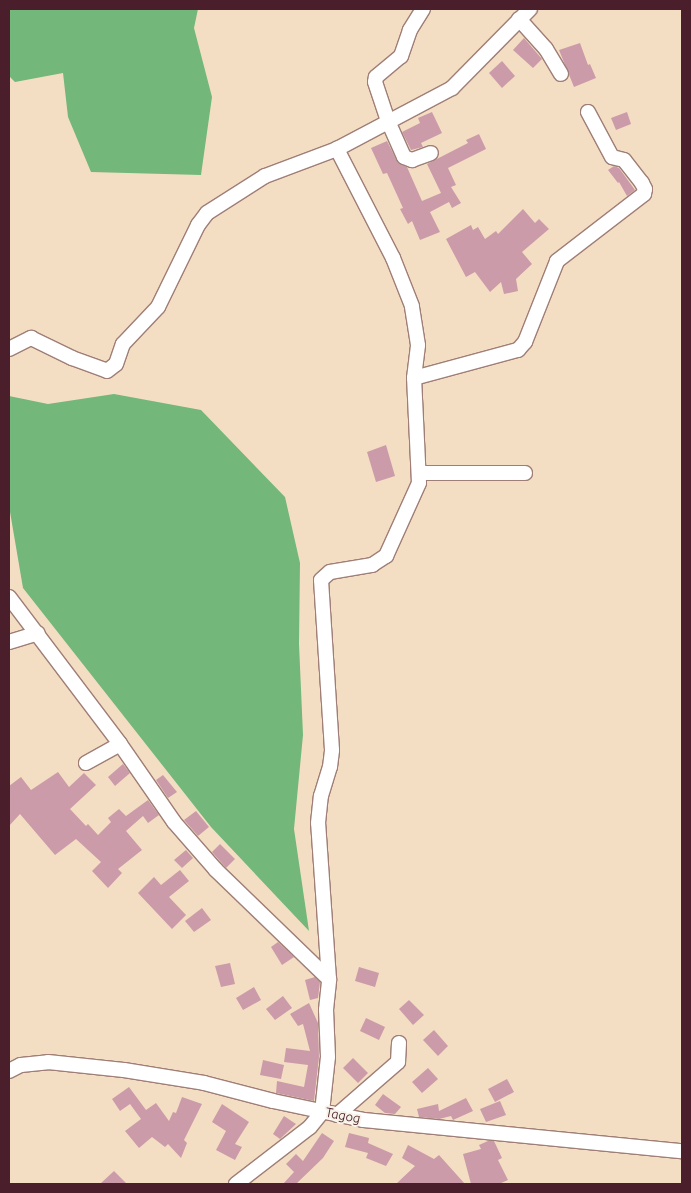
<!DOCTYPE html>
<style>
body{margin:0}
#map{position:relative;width:691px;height:1193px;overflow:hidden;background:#f4dec3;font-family:"Comic Neue",sans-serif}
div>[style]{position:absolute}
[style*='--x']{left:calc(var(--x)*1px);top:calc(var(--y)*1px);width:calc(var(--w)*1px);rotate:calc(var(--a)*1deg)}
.forest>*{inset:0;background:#73b77a}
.building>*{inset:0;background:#cb9ba9}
.roads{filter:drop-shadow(1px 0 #9f7e77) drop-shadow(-1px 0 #9f7e77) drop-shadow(0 1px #9f7e77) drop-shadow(0 -1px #9f7e77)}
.minor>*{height:14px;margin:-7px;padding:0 7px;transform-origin:7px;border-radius:7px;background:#fff}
span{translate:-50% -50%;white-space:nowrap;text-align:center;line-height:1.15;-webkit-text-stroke:4px #f7f3e8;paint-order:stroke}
.street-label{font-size:14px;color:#4a1f2b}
.frame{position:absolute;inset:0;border:10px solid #4a1f2b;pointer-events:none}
</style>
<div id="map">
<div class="forest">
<div style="clip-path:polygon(9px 9px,198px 9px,194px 28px,212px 97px,201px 175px,91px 172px,68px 117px,63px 73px,15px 82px,9px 76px)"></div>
<div style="clip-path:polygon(114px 394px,201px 410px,285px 497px,300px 563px,299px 644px,303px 735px,294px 829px,309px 931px,211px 827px,23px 588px,9px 506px,9px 396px,48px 404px)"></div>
</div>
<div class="building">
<div style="clip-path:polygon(524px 38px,542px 59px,533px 68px,513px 50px)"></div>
<div style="clip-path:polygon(580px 43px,588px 65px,590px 64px,596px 78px,574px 87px,559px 50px)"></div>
<div style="clip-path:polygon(502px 61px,515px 76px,502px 88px,489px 73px)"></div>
<div style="clip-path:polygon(432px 112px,442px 133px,421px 143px,423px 147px,411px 150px,402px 132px,420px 123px,418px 118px)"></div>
<div style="clip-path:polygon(627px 112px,631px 124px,616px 130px,611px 118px)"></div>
<div style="clip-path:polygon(479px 134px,486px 149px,448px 168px,456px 185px,451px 187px,461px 203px,452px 208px,449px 202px,430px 212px,440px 232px,420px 240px,412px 221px,408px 224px,400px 209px,403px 208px,387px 173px,383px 174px,371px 148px,387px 141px,398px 163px,407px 167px,422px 201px,441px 193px,427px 164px,468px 143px,466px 140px)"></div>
<div style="clip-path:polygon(614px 166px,619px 168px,635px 190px,627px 196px,619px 182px,618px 183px,608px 170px)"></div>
<div style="clip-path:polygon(523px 209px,535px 223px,539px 219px,549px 229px,522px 252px,532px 264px,516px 279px,518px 291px,504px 294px,501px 282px,490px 292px,475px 272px,466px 277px,446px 239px,471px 225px,473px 230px,478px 227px,485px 239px,496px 231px,498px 234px)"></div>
<div style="clip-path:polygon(386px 445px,395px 476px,376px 482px,367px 452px)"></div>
<div style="clip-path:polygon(123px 764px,130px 773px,115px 786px,108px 777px)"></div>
<div style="clip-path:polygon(58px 772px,69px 787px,84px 773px,96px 785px,70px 809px,86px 826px,88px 824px,98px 835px,111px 822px,108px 818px,119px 809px,126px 816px,148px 800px,159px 815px,148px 823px,143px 816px,126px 831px,142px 850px,118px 869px,122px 873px,108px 888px,92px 871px,101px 862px,76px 839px,55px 855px,20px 814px,9px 826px,9px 786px,21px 777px,31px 790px)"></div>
<div style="clip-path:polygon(163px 775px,177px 792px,168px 798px,156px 780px)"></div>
<div style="clip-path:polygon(196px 811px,209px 827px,198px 836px,184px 820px)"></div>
<div style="clip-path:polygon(220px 844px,235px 859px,226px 868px,212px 852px)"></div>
<div style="clip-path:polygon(186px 850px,193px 858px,182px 868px,174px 860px)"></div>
<div style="clip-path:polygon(180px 870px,189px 881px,169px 897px,186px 915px,172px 929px,138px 893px,154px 877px,161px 885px)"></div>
<div style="clip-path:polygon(202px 908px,211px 920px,194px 932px,185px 921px)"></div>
<div style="clip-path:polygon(278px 942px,294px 957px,282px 965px,271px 947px)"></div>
<div style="clip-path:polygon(230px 963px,235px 984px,221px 987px,215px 966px)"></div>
<div style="clip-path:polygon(359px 967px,379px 973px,375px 987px,355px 981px)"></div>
<div style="clip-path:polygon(315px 977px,320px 982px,318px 998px,310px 1000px,305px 980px)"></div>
<div style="clip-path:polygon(254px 987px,261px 1000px,243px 1010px,236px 998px)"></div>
<div style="clip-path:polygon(283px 996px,292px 1008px,275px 1020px,266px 1009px)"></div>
<div style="clip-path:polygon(409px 1000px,424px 1015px,413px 1025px,399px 1009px)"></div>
<div style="clip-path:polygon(309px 1003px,318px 1023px,319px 1057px,314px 1101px,276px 1093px,277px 1081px,304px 1087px,308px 1065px,284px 1062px,286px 1048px,310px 1051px,303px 1024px,298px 1026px,290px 1014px)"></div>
<div style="clip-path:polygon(366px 1018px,385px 1027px,379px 1040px,360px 1031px)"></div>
<div style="clip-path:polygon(434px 1030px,448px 1046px,438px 1056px,423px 1040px)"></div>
<div style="clip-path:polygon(353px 1058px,368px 1073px,358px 1083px,343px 1068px)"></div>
<div style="clip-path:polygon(263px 1060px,284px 1065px,281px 1079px,260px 1075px)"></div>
<div style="clip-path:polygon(428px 1068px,438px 1079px,422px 1093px,412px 1082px)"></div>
<div style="clip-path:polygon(507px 1079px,514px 1092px,495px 1102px,488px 1089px)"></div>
<div style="clip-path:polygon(129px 1087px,146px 1110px,156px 1103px,169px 1121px,173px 1112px,176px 1113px,182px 1097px,202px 1104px,184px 1140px,187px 1143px,181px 1158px,168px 1144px,165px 1147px,152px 1137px,139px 1148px,125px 1131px,141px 1119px,130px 1104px,120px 1111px,112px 1099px)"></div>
<div style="clip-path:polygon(383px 1094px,401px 1107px,395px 1114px,385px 1113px,375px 1105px)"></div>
<div style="clip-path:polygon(466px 1098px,473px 1111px,453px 1120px,451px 1116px,439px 1119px,419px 1117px,417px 1109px,438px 1104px,439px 1111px)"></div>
<div style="clip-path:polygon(500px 1101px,506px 1115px,486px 1122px,480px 1109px)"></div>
<div style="clip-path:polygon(222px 1104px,249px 1122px,235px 1144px,242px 1147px,235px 1160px,216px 1150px,226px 1131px,212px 1122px)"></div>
<div style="clip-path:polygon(284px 1116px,296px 1124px,280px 1139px,273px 1134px)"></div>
<div style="clip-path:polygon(322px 1133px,334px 1141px,323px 1158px,296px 1184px,283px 1184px,294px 1172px,286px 1164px,296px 1154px,303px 1161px)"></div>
<div style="clip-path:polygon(349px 1133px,369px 1138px,368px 1143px,393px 1154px,386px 1166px,366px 1158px,368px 1153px,345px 1147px)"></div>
<div style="clip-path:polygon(488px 1141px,494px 1141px,502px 1158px,498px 1160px,508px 1180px,499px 1184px,471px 1184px,463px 1154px,481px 1149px,479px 1145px)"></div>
<div style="clip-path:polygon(408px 1145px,434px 1159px,439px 1155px,465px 1184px,396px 1184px,415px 1166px,402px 1158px)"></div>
<div style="clip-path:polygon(114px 1171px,127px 1184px,100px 1184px)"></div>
</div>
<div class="roads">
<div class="minor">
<div style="--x:423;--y:9;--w:25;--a:122"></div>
<div style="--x:410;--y:30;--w:28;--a:109"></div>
<div style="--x:401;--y:56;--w:33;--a:140"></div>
<div style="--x:376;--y:77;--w:5;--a:101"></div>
<div style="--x:375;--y:82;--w:41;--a:71.6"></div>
<div style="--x:388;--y:121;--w:39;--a:66"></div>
<div style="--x:404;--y:157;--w:9;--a:21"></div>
<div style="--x:412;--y:160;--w:20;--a:-20"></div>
<div style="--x:519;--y:19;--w:40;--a:48"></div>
<div style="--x:546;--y:49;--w:29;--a:59"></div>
<div style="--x:9;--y:349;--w:25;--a:-27"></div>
<div style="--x:31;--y:338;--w:46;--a:26"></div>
<div style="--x:72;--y:358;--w:37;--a:20"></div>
<div style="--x:107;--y:371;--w:11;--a:-38"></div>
<div style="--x:116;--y:364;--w:21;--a:-71"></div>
<div style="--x:123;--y:344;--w:51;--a:-46.6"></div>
<div style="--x:158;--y:307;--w:91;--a:-64"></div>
<div style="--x:198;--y:225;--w:15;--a:-53"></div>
<div style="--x:207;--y:213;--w:69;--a:-32.5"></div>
<div style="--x:265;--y:176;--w:77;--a:-20.6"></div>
<div style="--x:414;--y:378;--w:108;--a:-15.1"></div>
<div style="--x:518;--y:350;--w:11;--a:-49"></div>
<div style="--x:525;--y:342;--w:87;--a:-68.4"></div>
<div style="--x:557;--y:261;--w:110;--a:-37.6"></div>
<div style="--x:644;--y:194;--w:5;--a:-79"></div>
<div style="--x:645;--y:189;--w:7;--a:-117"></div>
<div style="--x:642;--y:183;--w:29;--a:-128"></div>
<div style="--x:624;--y:160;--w:12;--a:-166"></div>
<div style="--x:612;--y:157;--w:51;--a:-118.1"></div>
<div style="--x:420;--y:473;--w:105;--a:0"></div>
<div style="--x:9;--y:597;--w:184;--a:52.9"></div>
<div style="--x:120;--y:744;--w:95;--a:55.3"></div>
<div style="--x:174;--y:822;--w:64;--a:48.8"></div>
<div style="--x:216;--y:870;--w:157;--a:44"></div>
<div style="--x:9;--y:642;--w:30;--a:-17"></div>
<div style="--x:86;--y:763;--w:39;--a:-29"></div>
<div style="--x:9;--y:1071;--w:13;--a:-27"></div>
<div style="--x:21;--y:1065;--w:27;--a:-6"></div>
<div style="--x:48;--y:1062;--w:76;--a:6"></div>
<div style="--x:124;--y:1070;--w:81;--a:9.2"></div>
<div style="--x:204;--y:1083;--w:71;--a:14.6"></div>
<div style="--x:273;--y:1101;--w:92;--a:11.9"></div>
<div style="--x:363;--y:1120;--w:321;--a:5.6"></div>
<div style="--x:337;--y:1115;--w:81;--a:-41"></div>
<div style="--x:398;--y:1062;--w:19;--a:-87"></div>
<div style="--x:236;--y:1184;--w:93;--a:-37.6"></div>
<div style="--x:310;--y:1127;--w:19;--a:-51"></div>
<div style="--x:322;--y:1112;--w:55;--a:-83.8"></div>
<div style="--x:328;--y:1057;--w:47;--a:-92.4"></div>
<div style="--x:326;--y:1010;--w:31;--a:-84"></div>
<div style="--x:329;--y:979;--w:156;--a:-94"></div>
<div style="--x:318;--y:823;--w:27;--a:-84"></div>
<div style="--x:321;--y:796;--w:30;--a:-73"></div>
<div style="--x:330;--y:767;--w:17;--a:-83"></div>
<div style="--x:332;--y:750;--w:170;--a:-93.7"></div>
<div style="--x:321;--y:580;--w:12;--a:-42"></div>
<div style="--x:330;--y:572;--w:43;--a:-9.5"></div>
<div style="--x:372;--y:565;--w:17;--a:-33"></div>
<div style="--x:386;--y:556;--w:80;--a:-65.7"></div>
<div style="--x:419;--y:483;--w:105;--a:-92.7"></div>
<div style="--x:414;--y:378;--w:33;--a:-83"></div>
<div style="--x:418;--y:345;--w:39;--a:-99"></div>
<div style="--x:412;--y:306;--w:52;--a:-111.6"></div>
<div style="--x:393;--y:258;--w:123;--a:-117.2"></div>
<div style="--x:337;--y:149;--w:130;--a:-27.9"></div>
<div style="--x:452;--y:88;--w:111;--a:-45.4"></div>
</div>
</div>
<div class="street-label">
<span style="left:343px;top:1116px;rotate:11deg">Tagog</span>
</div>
<div class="frame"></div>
</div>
